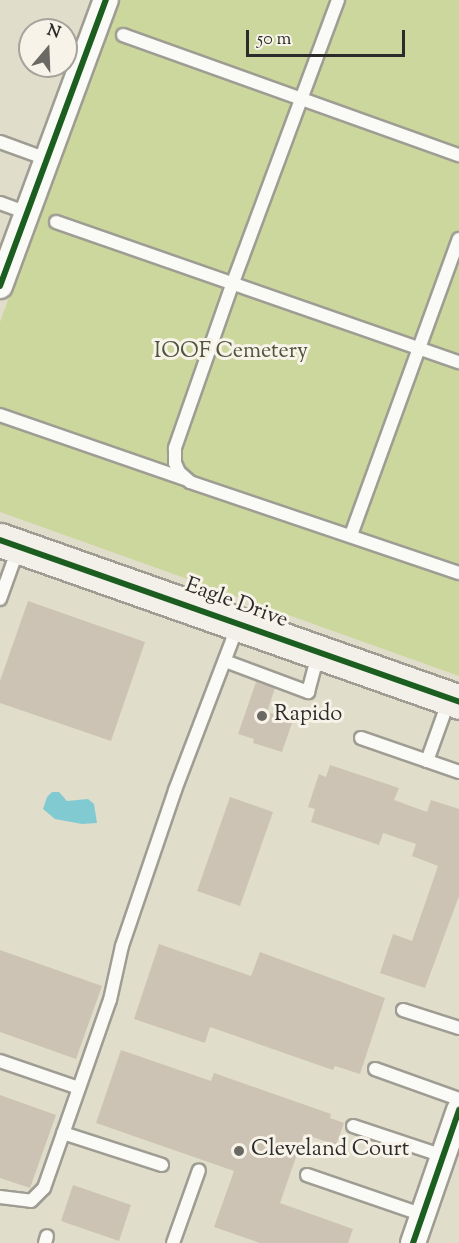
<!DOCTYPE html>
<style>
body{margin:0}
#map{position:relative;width:459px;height:1243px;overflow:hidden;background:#e1ddcb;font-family:"Sorts Mill Goudy",serif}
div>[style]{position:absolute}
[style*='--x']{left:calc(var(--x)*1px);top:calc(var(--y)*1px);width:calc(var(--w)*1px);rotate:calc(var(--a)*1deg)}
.green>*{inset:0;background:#ccd79d}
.water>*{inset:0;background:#82cad1}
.building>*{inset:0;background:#ccc3b4}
.roads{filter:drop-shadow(2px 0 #9f9d93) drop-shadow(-2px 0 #9f9d93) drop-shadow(0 2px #9f9d93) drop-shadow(0 -2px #9f9d93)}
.lane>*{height:12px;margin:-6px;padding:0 6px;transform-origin:6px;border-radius:6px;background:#fafaf7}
.street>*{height:24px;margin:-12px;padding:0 12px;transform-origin:12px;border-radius:12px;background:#fafaf7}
.secondary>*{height:33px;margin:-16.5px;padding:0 16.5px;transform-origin:16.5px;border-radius:16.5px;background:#f3f0e9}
.cycleway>*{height:6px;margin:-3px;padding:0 3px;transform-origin:3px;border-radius:3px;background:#1b5e20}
.dots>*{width:16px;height:16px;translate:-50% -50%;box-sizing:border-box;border:3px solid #f7f3e8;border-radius:50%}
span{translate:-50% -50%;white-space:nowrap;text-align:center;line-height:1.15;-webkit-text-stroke:6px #f7f3e8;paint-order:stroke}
.park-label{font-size:22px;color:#4f553e}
.street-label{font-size:22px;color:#2b2b2b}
.poi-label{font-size:22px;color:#2b2b2b}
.left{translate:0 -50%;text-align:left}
.north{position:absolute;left:18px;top:18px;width:60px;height:60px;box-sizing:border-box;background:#f7f3e8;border:2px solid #a5a39c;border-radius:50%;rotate:19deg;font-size:16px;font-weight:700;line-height:24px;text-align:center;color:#2b2b2b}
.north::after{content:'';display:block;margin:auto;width:21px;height:27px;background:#6b6963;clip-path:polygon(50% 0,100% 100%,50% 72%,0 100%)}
.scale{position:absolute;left:246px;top:30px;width:159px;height:27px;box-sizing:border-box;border:3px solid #2b2b2b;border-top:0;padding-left:8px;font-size:18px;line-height:21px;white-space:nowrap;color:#2b2b2b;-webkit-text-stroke:4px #f7f3e8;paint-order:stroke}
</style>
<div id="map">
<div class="green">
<div style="clip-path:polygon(118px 0,459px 0,459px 676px,0 512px,0 322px)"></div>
</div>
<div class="water">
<div style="clip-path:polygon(52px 792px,59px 792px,67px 801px,88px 799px,94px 804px,97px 823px,82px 824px,55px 819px,43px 809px,47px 797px)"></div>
</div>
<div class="building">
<div style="clip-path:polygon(28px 601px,145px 642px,111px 741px,0 703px,0 681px)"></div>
<div style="clip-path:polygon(256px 682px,275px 688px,267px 712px,293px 720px,282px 752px,253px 743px,254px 739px,238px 734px)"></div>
<div style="clip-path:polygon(330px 765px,399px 788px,394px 800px,427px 812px,431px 800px,459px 809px,459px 896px,425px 988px,380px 973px,393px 934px,412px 941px,438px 866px,412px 856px,416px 844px,383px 833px,379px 845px,311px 822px,315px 809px,308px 807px,319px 774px,326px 777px)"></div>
<div style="clip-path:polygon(230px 797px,273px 812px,240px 906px,197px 891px)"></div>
<div style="clip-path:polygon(159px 944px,251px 976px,260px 952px,385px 998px,360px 1074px,335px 1066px,333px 1070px,210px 1027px,205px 1043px,134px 1019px)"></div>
<div style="clip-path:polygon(0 950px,102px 986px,76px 1059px,0 1032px)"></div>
<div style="clip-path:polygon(121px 1050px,211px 1081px,214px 1073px,331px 1114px,330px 1118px,344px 1123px,336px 1145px,304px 1134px,280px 1203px,353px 1229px,348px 1243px,260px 1243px,214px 1227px,234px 1171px,96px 1123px)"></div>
<div style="clip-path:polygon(0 1095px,56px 1115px,30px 1188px,0 1178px)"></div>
<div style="clip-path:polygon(73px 1185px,131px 1205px,119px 1241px,61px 1221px)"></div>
</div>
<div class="roads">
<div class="lane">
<div style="--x:338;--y:0;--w:304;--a:110.4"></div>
<div style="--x:232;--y:285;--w:173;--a:109.3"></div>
<div style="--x:175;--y:448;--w:15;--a:90"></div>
<div style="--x:175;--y:463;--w:10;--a:66"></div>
<div style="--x:179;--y:472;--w:15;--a:42"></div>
<div style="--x:190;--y:482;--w:284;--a:18.7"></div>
<div style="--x:123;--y:35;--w:357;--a:19.7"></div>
<div style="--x:0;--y:142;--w:50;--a:19.9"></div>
<div style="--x:0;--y:203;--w:29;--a:20"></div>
<div style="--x:56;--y:222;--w:427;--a:19.2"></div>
<div style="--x:0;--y:415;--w:196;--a:19.1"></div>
<div style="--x:351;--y:535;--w:315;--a:-70"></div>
<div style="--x:0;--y:599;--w:53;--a:-70.2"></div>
<div style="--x:225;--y:661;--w:89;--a:20.5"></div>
<div style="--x:308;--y:692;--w:39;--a:-75"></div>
<div style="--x:361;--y:738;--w:104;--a:19.1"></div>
<div style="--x:427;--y:761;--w:65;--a:-70.2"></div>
<div style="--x:403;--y:1010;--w:59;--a:17.8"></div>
<div style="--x:0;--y:1061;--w:83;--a:18.9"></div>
<div style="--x:375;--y:1069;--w:89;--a:19.7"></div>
<div style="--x:353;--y:1126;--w:95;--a:18.4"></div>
<div style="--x:63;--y:1133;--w:104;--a:17.9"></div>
<div style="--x:307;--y:1175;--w:123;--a:19"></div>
<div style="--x:0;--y:1197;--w:31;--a:7"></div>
<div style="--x:31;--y:1201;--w:18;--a:-45"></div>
<div style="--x:44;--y:1188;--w:199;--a:-70.7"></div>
<div style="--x:110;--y:1000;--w:55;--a:-77.5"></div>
<div style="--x:122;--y:946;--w:165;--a:-71.2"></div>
<div style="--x:175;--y:790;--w:177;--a:-69.1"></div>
<div style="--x:45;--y:1243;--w:7;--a:-74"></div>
<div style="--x:173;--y:1243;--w:77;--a:-70.4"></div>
</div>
<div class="street">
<div style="--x:0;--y:286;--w:305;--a:-69.7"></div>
<div style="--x:413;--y:1243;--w:141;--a:-70.9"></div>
</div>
<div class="secondary">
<div style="--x:0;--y:540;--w:487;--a:19.4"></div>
</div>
</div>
<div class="cycleway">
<div style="--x:0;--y:286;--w:305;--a:-69.7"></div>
<div style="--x:0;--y:540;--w:487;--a:19.4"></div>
<div style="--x:413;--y:1243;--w:141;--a:-70.9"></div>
</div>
<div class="dots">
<div style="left:262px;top:716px;background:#6b6963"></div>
<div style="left:239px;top:1151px;background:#6b6963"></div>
</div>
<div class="park-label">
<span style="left:231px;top:353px">IOOF Cemetery</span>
</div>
<div class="street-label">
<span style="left:236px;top:604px;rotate:20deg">Eagle Drive</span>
</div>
<div class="poi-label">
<span class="left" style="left:274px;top:716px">Rapido</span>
<span class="left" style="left:251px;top:1151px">Cleveland Court</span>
</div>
<div class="north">N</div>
<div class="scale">50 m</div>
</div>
